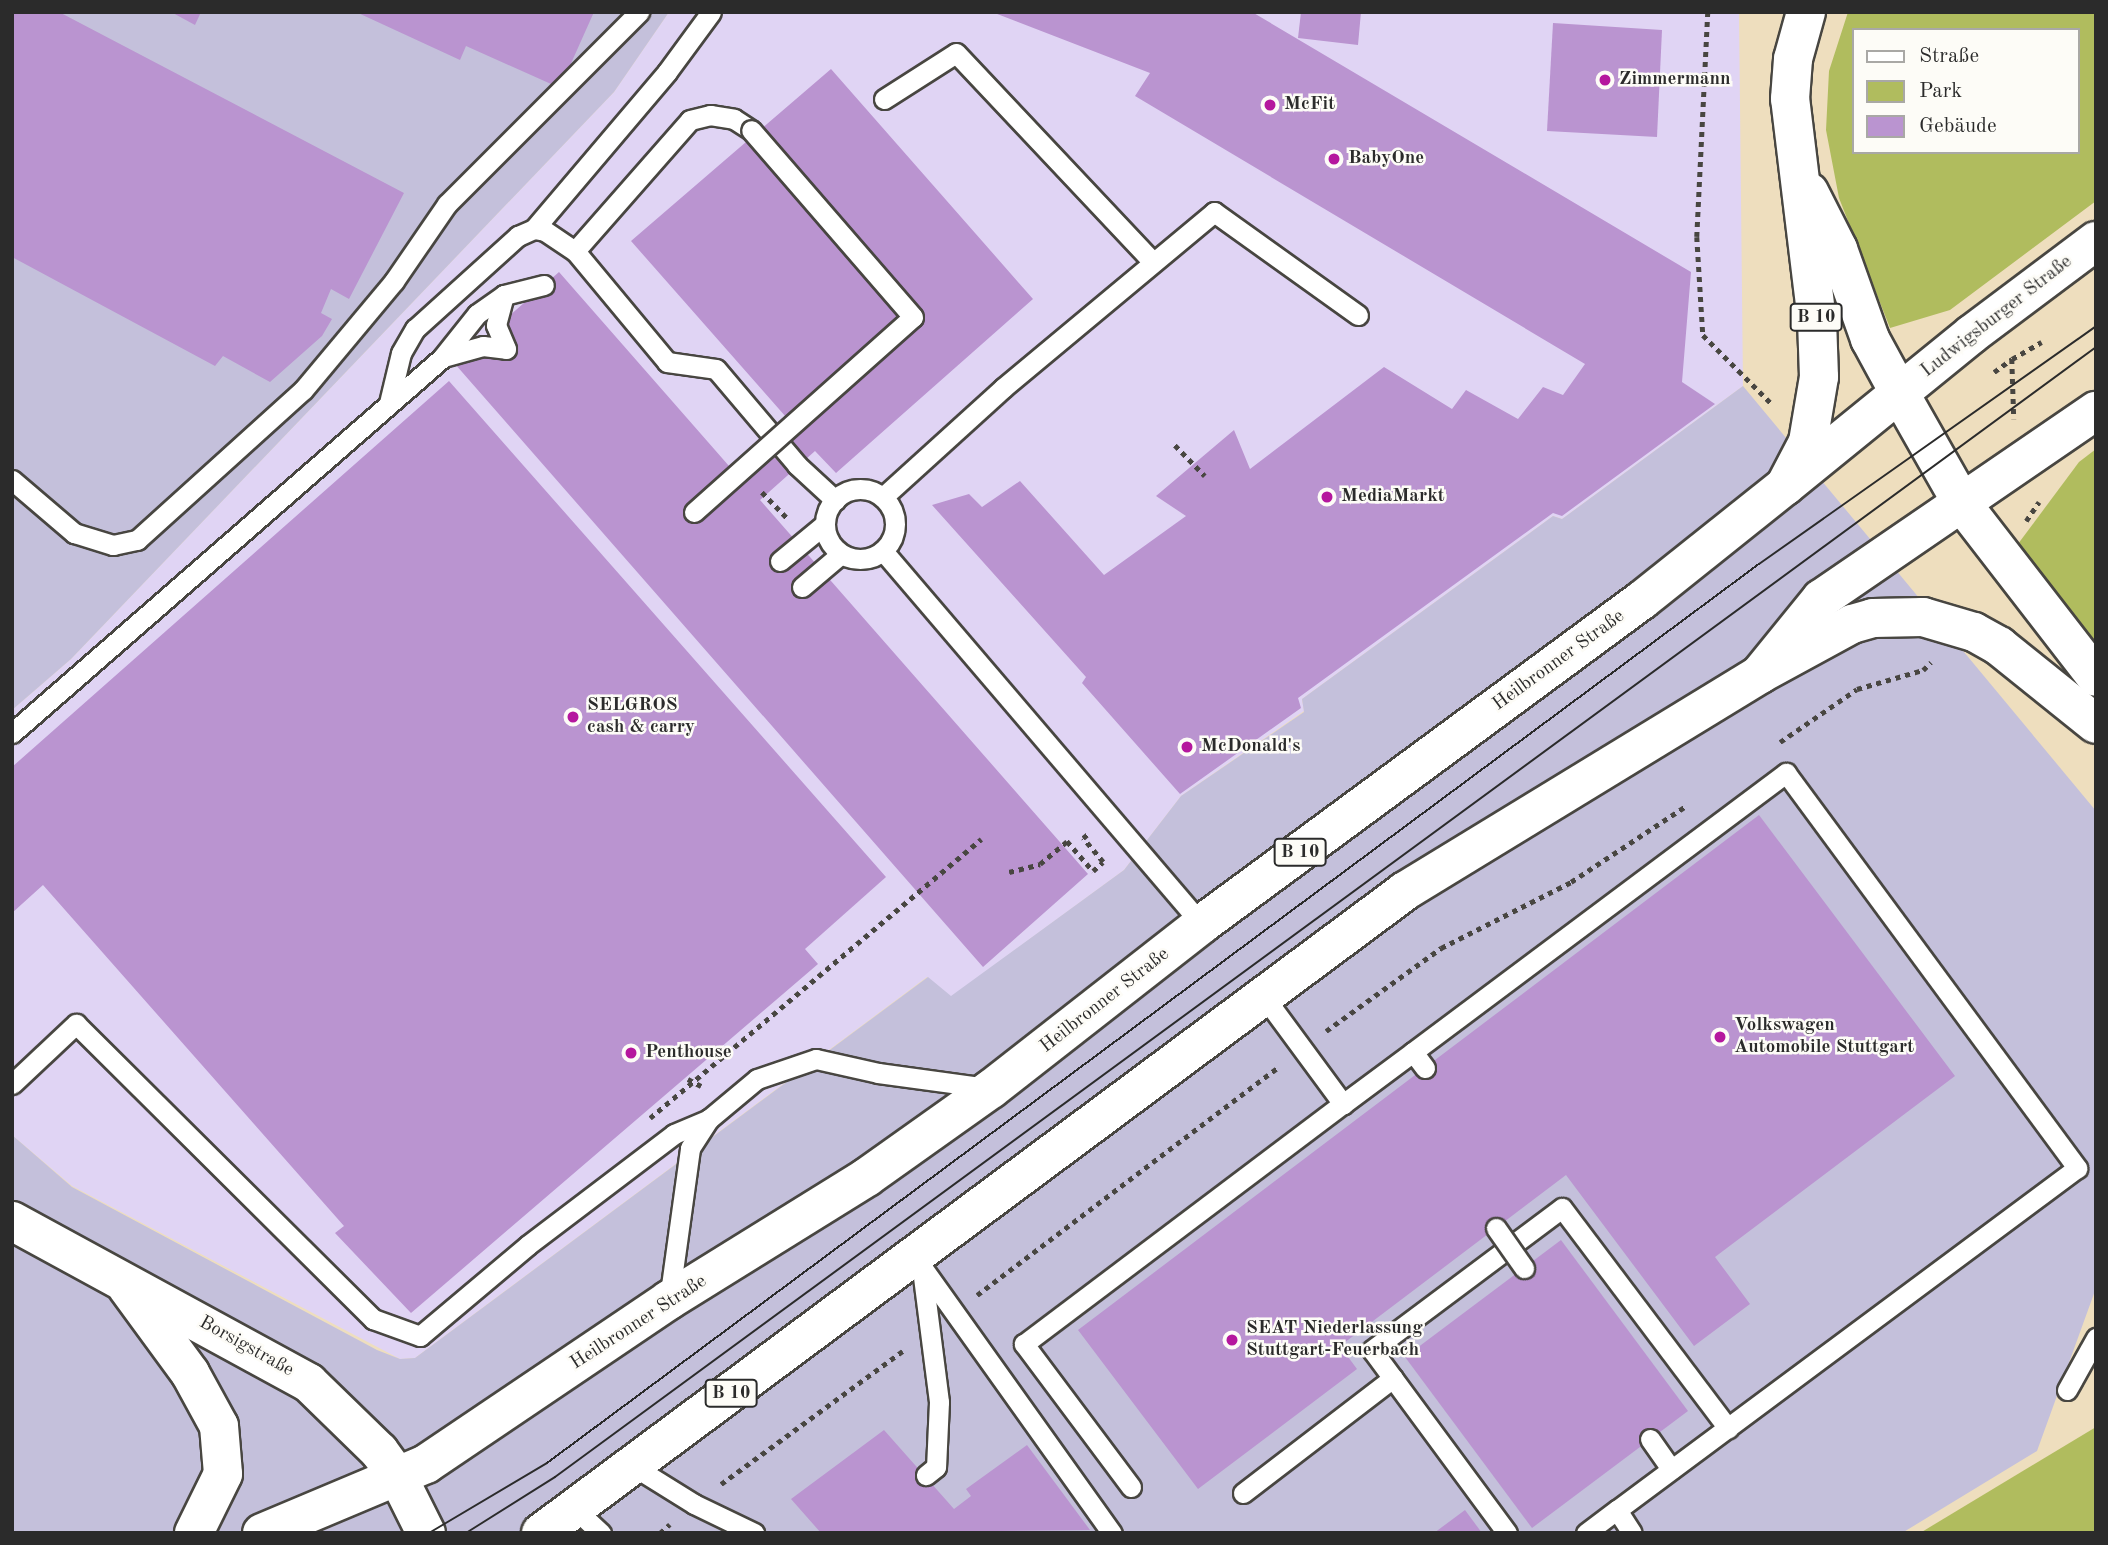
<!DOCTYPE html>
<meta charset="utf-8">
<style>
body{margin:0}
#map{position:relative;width:2108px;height:1545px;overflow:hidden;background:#eedebe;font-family:"Old Standard TT",serif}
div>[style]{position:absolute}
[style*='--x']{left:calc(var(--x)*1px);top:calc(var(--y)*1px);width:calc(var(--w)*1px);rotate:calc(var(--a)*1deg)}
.built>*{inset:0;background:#e0d4f4}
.industrial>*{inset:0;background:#c4c0db}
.green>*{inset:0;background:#b0bc5e}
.building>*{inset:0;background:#ba94d0}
.path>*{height:4.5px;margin-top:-2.25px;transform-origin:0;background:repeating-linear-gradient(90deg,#484641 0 5px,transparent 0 10px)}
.roads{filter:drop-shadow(2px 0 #484641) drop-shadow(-2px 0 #484641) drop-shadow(0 2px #484641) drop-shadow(0 -2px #484641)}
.service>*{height:19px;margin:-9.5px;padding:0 9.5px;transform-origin:9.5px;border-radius:9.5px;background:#fff}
.service>.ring{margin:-9.5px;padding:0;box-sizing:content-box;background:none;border:19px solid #fff;border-radius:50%}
.secondary>*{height:38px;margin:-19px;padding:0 19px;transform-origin:19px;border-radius:19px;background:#fff}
.primary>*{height:38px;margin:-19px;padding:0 19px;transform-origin:19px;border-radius:19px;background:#fff}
.trunk>*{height:38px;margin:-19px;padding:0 19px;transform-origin:19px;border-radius:19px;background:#fff}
.tram>*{height:2px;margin:-1px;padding:0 1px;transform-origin:1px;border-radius:1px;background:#2b2b2b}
.path-bridge>*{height:4.5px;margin-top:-2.25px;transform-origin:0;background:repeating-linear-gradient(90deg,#484641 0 5px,transparent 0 10px)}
.bridges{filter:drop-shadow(2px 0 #484641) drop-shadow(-2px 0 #484641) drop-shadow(0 2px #484641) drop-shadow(0 -2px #484641)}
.service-bridge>*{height:19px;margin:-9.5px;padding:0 9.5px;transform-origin:9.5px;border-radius:9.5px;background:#fff}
.dots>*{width:19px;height:19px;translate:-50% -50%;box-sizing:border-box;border:4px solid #fdfcf7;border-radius:50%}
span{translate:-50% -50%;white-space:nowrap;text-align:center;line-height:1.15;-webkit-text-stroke:5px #fdfcf7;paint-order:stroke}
.shield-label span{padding:2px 5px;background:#fdfcf7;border:2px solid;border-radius:5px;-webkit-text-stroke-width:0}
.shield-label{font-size:18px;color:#2b2b2b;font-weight:700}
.poi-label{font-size:19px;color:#2b2b2b;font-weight:700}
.left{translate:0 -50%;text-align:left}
.street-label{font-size:19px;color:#2b2b2b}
.frame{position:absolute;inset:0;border:14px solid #2b2b2b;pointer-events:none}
.legend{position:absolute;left:1852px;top:28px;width:228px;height:126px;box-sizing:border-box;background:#fdfcf7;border:2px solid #a9a8a5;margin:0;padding:9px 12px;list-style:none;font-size:21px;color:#2b2b2b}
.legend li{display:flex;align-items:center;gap:14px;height:35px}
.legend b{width:35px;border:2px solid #a9a8a5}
</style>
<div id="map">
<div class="built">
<div style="clip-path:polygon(669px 12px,1739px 12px,1743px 386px,1562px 519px,1553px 516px,1302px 699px,1304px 711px,1181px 796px,1124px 870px,951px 997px,927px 977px,415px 1358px,400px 1359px,72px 1186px,12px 1135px,12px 710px,71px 659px,614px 92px)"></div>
</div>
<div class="industrial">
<div style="clip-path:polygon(12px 12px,669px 12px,614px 92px,71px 659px,12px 710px)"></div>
<div style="clip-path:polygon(1743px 386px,2096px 811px,2096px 1288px,2037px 1451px,1902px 1533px,12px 1533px,12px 1135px,72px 1187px,377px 1350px,400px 1359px,415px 1358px,928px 977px,951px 996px,1124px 870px,1181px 796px,1304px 712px,1302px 699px,1553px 516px,1562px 519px)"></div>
</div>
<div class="green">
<div style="clip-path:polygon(evenodd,1848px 12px,2096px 12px,2096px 201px,1950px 310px,1890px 328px,1839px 198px,1826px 130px,1829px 71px,1848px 12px,1854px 30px,2078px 30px,2078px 152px,1854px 152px,1854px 30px)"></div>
<div style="clip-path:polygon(2096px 449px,2096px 649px,2015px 548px,2079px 462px)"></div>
<div style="clip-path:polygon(2096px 1427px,2096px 1533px,1920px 1533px)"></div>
</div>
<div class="building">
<div style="clip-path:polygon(12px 12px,59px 12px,404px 193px,349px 299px,331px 289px,321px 313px,332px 319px,322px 336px,270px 382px,223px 356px,215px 366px,12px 257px)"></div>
<div style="clip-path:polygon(171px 12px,201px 12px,195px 25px)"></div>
<div style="clip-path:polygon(356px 12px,594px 12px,560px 88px,466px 46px,460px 60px)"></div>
<div style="clip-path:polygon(992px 12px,1252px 12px,1691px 272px,1682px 382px,1715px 404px,1562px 516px,1553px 513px,1298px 698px,1301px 708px,1180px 794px,1082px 683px,1086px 677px,932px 505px,969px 494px,982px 507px,1020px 481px,1104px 575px,1186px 516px,1156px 496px,1234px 430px,1250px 469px,1384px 367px,1452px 409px,1466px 390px,1518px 419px,1543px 387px,1563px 395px,1585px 364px,1135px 96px,1150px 73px)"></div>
<div style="clip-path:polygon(1301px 12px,1361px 12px,1358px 45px,1298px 38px)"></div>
<div style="clip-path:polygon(1553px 23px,1662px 30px,1657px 137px,1547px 131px)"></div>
<div style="clip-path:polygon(831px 69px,1033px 299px,836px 473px,815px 451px,760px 500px,1088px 874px,983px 967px,455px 364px,559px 272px,729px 466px,786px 417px,631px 241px)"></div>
<div style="clip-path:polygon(449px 381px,886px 877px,805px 949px,818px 964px,411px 1313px,335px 1233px,344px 1226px,43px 885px,12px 913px,12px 767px)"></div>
<div style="clip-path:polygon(1759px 815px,1955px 1076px,1715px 1257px,1750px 1304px,1694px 1346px,1566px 1175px,1340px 1346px,1357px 1369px,1198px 1489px,1078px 1330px)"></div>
<div style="clip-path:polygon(1561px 1240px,1688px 1411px,1532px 1528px,1405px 1357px)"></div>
<div style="clip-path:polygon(884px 1430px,954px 1509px,971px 1496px,966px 1489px,1027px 1445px,1090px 1530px,821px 1533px,791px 1499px)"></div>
<div style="clip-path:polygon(1465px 1510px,1482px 1533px,1434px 1533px)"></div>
</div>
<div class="path">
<div style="--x:1708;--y:12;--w:225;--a:92.8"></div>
<div style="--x:1697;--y:237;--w:98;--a:86.5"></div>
<div style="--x:1703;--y:335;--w:99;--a:45"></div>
<div style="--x:2012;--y:359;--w:34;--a:-30"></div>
<div style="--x:1994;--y:372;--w:22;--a:-36"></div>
<div style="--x:2012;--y:359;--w:60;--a:88.1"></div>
<div style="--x:1175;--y:445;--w:43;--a:45.9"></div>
<div style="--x:762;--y:492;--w:36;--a:46"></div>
<div style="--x:2026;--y:521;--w:23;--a:-56"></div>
<div style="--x:1780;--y:742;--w:93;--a:-34.5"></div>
<div style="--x:1857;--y:689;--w:69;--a:-16.1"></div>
<div style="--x:1923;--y:670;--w:11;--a:-45"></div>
<div style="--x:1067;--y:841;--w:40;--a:49"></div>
<div style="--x:1093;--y:871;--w:13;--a:-42"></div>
<div style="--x:1103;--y:862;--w:31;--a:-130"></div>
<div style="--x:1083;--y:838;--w:6;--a:-39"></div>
<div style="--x:1326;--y:1031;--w:142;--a:-35.8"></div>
<div style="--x:1441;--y:948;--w:146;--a:-26.9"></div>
<div style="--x:1571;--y:882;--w:138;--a:-33.5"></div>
<div style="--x:688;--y:1079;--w:15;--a:28"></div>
<div style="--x:977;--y:1295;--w:376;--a:-37.1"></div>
<div style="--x:721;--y:1484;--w:225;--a:-36.2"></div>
<div style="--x:660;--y:1533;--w:13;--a:-42"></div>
</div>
<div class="roads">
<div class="service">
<div style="--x:884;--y:99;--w:85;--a:-32.6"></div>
<div style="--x:956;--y:53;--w:286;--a:46.7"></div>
<div style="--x:534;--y:229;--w:206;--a:-49.7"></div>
<div style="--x:667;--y:72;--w:74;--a:-53.7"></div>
<div style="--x:575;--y:251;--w:174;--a:-48.7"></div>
<div style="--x:690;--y:120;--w:21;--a:-14"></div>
<div style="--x:710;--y:115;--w:24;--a:9"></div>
<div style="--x:734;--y:119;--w:20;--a:33"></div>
<div style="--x:504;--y:295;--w:31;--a:105"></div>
<div style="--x:496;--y:325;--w:26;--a:67"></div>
<div style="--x:443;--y:357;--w:41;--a:-15.4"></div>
<div style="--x:483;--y:346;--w:23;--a:7"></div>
<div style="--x:389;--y:403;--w:51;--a:-76.5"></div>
<div style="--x:401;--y:353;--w:28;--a:-60"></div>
<div style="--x:415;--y:329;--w:139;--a:-42.1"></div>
<div style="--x:518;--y:236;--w:17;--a:-24"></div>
<div style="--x:534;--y:229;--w:11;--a:10"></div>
<div style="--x:545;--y:231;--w:36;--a:34"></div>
<div style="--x:575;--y:251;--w:144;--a:50.3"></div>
<div style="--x:667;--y:362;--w:49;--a:8.1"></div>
<div style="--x:716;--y:369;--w:126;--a:49.8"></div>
<div style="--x:797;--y:465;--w:52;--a:42.6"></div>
<div style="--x:12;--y:480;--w:82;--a:40.5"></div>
<div style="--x:74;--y:533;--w:41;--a:17.1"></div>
<div style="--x:113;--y:545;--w:25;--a:-12"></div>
<div style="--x:137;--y:540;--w:224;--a:-42.1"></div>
<div style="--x:303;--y:390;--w:142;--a:-50.1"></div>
<div style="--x:394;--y:281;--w:93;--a:-55.5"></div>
<div style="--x:447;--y:204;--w:272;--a:-45"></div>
<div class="ring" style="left:825px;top:489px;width:51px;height:51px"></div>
<div style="--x:883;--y:497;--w:162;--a:-42.2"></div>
<div style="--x:1003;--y:388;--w:275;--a:-39.8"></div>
<div style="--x:1214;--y:212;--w:177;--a:35.6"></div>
<div style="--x:883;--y:551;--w:491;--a:49.5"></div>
<div style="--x:780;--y:561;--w:58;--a:-39.4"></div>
<div style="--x:802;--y:587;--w:51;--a:-40.2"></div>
<div style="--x:12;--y:733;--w:571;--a:-41.09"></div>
<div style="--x:442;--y:358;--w:56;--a:-51.5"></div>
<div style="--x:477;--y:314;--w:33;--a:-35"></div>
<div style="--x:504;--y:295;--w:41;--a:-14"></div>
<div style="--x:1262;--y:994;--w:137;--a:53.6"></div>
<div style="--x:1343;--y:1104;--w:87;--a:-36.6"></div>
<div style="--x:1413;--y:1052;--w:20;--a:53"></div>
<div style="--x:1413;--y:1052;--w:466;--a:-36.8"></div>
<div style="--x:1786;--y:773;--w:491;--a:53.6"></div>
<div style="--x:2077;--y:1168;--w:573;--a:143.37"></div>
<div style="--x:1617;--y:1510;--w:27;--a:57"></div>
<div style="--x:12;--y:1084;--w:88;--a:-43.2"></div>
<div style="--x:76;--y:1024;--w:419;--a:44.8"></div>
<div style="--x:373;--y:1319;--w:50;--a:19.9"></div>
<div style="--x:420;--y:1336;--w:141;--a:-40.1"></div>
<div style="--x:528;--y:1245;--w:183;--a:-37.2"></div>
<div style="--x:674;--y:1134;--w:38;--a:-23"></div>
<div style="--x:922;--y:1267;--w:327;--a:54.5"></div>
<div style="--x:922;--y:1269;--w:134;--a:82.7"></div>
<div style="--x:939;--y:1402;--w:65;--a:92.6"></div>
<div style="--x:936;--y:1467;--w:13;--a:141"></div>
<div style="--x:669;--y:1300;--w:153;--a:-82.1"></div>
<div style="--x:690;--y:1148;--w:35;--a:-57"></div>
<div style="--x:709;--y:1119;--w:62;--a:-39.8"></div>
<div style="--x:757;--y:1079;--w:62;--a:-18.7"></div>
<div style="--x:816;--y:1059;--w:64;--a:12.7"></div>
<div style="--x:878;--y:1073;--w:110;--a:7.8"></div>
<div style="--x:2067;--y:1390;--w:60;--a:-60.9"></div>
<div style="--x:1650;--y:1439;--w:37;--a:55"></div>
<div style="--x:633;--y:1466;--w:72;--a:31.9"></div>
<div style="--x:694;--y:1504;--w:67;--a:25.8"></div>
<div style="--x:1131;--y:1487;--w:179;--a:-126.8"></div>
<div style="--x:1024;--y:1344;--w:399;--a:-37"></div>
<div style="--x:1243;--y:1493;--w:189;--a:-37.5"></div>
<div style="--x:574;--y:1508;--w:37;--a:43"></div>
<div style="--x:1507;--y:1533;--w:227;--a:-126.4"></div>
<div style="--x:1372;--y:1350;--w:237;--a:-36.8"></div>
<div style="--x:1562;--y:1208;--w:276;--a:53"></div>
<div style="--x:1586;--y:1533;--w:39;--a:-37"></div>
</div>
<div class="secondary">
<div style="--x:1900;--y:394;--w:128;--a:60.4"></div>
<div style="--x:1785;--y:486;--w:241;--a:-39.1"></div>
<div style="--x:1972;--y:334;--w:155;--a:-36.9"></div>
<div style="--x:1760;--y:674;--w:97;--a:-50.9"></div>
<div style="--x:1821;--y:599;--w:333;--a:-34.4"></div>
<div style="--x:12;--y:1221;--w:338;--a:28.6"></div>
<div style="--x:309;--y:1383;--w:98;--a:44.2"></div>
<div style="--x:379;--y:1451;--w:34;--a:54"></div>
<div style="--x:399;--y:1479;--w:60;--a:63.4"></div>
<div style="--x:127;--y:1287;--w:107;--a:53.8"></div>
<div style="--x:190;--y:1373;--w:60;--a:61.3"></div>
<div style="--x:219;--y:1426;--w:48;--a:85.2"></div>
<div style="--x:223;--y:1474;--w:66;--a:116.2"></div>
</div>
<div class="primary">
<div style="--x:262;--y:1533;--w:178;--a:-22.8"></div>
<div style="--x:426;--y:1464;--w:293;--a:-34"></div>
<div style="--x:669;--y:1300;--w:233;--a:-31.8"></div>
<div style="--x:867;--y:1177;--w:152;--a:-35.4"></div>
<div style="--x:991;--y:1089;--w:268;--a:-38"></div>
<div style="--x:1202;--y:924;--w:546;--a:-36.37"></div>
<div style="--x:1642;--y:600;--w:183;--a:-38.6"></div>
<div style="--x:541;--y:1533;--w:1076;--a:-36.61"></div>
<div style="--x:1405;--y:891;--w:416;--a:-31.4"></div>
</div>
<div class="trunk">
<div style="--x:1809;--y:192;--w:64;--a:63"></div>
<div style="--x:1838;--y:249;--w:96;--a:70.4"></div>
<div style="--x:1870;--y:339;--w:63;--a:61.4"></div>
<div style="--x:1785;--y:486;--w:50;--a:-62.4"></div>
<div style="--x:1808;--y:442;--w:66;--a:-80.4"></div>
<div style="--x:1819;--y:377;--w:56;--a:-92"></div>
<div style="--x:1817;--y:321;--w:224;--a:-96.9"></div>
<div style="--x:1790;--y:99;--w:40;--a:-85.7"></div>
<div style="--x:1793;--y:59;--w:49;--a:-74.5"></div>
<div style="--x:1963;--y:505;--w:217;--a:52.3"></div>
<div style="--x:1760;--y:674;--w:105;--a:-28.5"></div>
<div style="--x:1852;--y:624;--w:22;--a:-16"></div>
<div style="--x:1873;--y:618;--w:50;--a:-1.1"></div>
<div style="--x:1923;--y:617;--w:53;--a:16.4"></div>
<div style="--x:1974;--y:632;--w:29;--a:29"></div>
<div style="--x:1999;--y:646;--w:124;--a:38.8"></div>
</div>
</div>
<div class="tram">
<div style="--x:429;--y:1533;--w:137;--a:-30.7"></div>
<div style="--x:547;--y:1463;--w:1509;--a:-36.57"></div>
<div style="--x:1759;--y:564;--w:413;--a:-35.2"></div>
<div style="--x:466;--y:1533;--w:105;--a:-32.2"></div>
<div style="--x:555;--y:1477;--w:1911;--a:-36.25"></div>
</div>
<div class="path-bridge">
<div style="--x:1009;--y:872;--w:32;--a:-14"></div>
<div style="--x:1040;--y:864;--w:35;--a:-40"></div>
<div style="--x:650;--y:1118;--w:433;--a:-40.1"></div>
</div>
<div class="bridges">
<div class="service-bridge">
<div style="--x:694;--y:512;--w:293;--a:-41.7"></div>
<div style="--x:913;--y:317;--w:247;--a:-130.9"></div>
<div style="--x:1496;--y:1228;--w:49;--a:55"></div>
</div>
</div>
<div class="dots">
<div style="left:1605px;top:80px;background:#b5179e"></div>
<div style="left:1270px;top:105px;background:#b5179e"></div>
<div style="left:1334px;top:159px;background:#b5179e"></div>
<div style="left:1327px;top:497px;background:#b5179e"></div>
<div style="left:573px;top:717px;background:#b5179e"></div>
<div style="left:1187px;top:747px;background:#b5179e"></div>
<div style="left:1720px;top:1037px;background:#b5179e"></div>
<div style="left:631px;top:1053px;background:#b5179e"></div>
<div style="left:1232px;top:1340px;background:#b5179e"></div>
</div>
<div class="shield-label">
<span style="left:1816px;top:317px">B 10</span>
<span style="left:1300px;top:852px">B 10</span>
<span style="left:731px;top:1393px">B 10</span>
</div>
<div class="poi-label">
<span class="left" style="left:1619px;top:80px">Zimmermann</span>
<span class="left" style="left:1284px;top:105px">McFit</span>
<span class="left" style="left:1348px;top:159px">BabyOne</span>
<span class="left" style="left:1341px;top:497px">MediaMarkt</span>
<span class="left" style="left:587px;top:717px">SELGROS<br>cash &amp; carry</span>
<span class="left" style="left:1201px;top:747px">McDonald's</span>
<span class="left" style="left:1734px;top:1037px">Volkswagen<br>Automobile Stuttgart</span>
<span class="left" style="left:645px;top:1053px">Penthouse</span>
<span class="left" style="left:1246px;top:1340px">SEAT Niederlassung<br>Stuttgart-Feuerbach</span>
</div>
<div class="street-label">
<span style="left:1997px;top:317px;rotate:-38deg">Ludwigsburger Straße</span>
<span style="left:1559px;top:661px;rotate:-36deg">Heilbronner Straße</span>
<span style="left:1105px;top:1001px;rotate:-38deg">Heilbronner Straße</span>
<span style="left:639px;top:1323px;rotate:-33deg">Heilbronner Straße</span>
<span style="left:246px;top:1347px;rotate:29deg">Borsigstraße</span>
</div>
<div class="frame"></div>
<ul class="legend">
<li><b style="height:9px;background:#fff"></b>Straße</li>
<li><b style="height:19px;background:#b0bc5e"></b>Park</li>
<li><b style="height:19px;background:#ba94d0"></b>Gebäude</li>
</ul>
</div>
